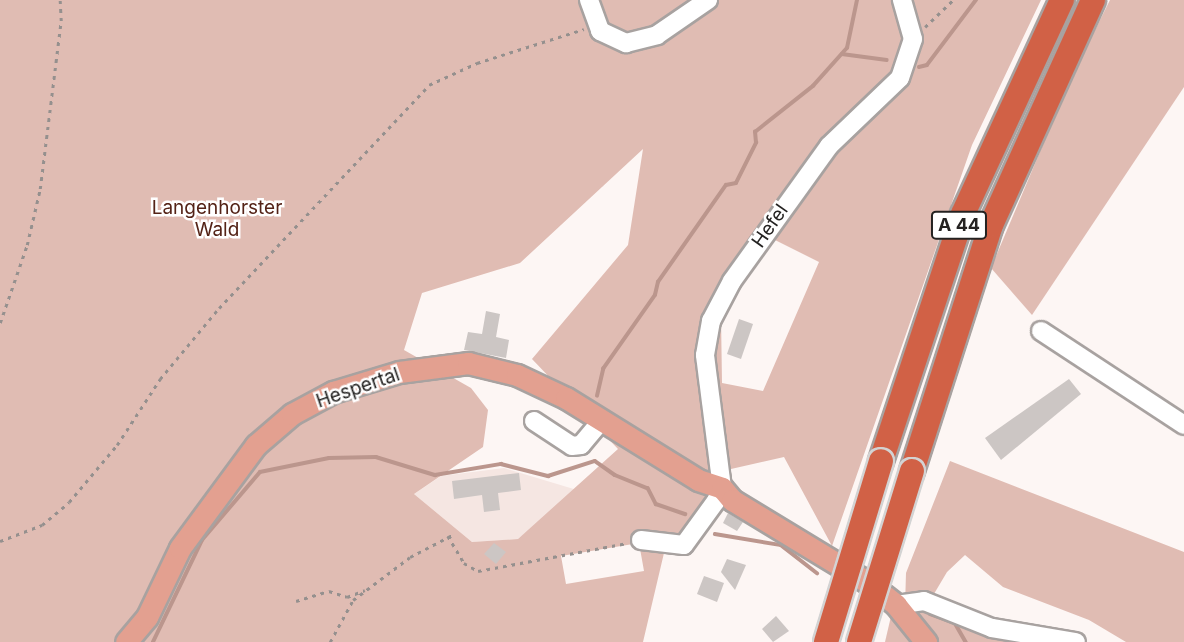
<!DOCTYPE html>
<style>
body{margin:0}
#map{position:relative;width:1184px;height:642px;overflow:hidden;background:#fdf6f4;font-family:Inter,sans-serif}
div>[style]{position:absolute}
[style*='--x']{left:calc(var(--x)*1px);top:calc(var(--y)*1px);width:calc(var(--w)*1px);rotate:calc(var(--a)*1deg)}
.built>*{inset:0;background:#f5e6e2}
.green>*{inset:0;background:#e0bcb3}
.stream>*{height:3.5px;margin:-1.75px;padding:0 1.75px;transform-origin:1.75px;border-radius:1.75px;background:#bb968d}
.building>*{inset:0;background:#ccc6c4}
.path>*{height:2.5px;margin-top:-1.25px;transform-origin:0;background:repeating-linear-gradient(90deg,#95908e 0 3.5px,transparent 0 8.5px)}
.roads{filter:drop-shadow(2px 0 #a8a2a0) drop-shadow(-2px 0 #a8a2a0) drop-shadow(0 2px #a8a2a0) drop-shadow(0 -2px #a8a2a0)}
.minor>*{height:18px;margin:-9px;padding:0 9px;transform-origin:9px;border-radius:9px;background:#fff}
.major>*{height:21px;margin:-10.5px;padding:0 10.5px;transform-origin:10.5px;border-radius:10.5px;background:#e3a090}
.highway>*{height:24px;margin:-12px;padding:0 12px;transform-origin:12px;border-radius:12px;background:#d16146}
.bridges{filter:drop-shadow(2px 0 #d3d3d3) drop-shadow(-2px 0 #d3d3d3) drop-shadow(0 2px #d3d3d3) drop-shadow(0 -2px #d3d3d3)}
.highway-bridge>*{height:24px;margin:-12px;padding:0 12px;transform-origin:12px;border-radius:12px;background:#d16146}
span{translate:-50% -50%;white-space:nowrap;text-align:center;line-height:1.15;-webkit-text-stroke:5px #fff;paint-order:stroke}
.shield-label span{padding:2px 5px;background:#fff;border:2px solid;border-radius:5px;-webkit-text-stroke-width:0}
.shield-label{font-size:18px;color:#242221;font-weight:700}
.park-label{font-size:19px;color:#542317}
.street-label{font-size:19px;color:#242221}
</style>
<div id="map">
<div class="built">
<div style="clip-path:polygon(504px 468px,577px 490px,518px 539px,472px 542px,414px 494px,441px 476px)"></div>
</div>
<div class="green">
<div style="clip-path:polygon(evenodd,0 0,1041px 0,972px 145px,832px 546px,784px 457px,731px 469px,664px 553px,643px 642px,0 642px,0 0,643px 149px,628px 245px,532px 359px,618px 449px,518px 539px,472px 542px,414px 494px,483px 447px,488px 410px,471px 388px,404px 350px,422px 293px,520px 263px,643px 149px,0 0,771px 238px,819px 262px,763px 391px,722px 383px,721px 316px,771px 238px,0 0,639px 543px,644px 571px,566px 584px,561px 556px,639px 543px)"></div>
<div style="clip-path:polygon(1110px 0,1184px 0,1184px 87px,1032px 315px,991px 268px,1071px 78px)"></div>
<div style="clip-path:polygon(950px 461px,1184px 552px,1184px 642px,1126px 642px,1089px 620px,1003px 587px,965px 555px,947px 572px,928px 604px,1069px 642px,939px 642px,905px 606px,906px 573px)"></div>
<div style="clip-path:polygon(892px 612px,926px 642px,885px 642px)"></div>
</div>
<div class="stream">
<div style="--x:842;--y:54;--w:45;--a:7.6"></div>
<div style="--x:919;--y:67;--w:8;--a:-14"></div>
<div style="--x:927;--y:65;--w:81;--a:-53"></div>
<div style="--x:597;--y:396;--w:28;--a:-77"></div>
<div style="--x:603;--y:369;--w:90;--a:-54.9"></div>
<div style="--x:655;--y:295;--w:13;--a:-77"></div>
<div style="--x:658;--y:282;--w:118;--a:-55"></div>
<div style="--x:726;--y:185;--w:10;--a:-11"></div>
<div style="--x:736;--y:183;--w:45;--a:-63.4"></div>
<div style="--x:756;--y:143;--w:11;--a:-95"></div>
<div style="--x:755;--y:132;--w:74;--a:-38.4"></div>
<div style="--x:813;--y:86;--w:51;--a:-48.2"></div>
<div style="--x:847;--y:48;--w:49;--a:-78.2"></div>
<div style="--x:715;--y:534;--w:67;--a:9.5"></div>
<div style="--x:781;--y:545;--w:46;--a:37.9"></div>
<div style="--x:930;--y:614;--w:27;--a:20"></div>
<div style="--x:955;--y:623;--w:22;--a:60"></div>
<div style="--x:153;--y:642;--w:113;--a:-64.3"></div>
<div style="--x:202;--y:540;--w:89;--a:-49.5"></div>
<div style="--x:260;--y:472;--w:70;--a:-11.5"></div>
<div style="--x:329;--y:458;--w:47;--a:-1.2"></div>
<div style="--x:376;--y:457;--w:62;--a:17"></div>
<div style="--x:435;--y:475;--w:67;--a:-9.5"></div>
<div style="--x:501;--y:464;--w:49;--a:14.3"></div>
<div style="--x:548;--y:476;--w:49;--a:-17.7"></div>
<div style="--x:595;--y:461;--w:24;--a:35"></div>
<div style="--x:615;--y:475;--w:35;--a:22"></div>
<div style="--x:648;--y:488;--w:18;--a:63"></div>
<div style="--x:656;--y:504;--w:31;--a:19"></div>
</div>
<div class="building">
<div style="clip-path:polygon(486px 311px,500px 314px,496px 337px,509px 340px,506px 358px,464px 350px,468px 332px,482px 334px)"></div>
<div style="clip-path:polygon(739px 319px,753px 324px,741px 359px,727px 354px)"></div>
<div style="clip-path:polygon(1069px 379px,1081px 394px,1001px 460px,985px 438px)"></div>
<div style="clip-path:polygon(519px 473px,521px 490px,498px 493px,500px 510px,484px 512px,482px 495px,454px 499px,452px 481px)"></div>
<div style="clip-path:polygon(728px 513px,743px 522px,737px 531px,723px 523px)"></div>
<div style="clip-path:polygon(494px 543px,506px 552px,496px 564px,484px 554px)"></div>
<div style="clip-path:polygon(727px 559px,746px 565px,735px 590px,721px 572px)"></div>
<div style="clip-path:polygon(704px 576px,724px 583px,717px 602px,697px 594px)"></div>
<div style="clip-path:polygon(776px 616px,789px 631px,773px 642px,762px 629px)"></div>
</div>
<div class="path">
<div style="--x:925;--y:27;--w:39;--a:-44"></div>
<div style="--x:0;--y:323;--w:83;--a:-70.9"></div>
<div style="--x:27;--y:245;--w:57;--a:-76.9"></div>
<div style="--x:40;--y:189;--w:169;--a:-82.9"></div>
<div style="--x:61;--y:21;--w:21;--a:-93"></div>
<div style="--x:448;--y:536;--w:31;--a:59"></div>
<div style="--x:464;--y:563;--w:16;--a:30"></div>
<div style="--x:478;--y:571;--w:152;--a:-10.6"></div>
<div style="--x:0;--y:541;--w:45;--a:-20.9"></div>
<div style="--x:42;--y:525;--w:35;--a:-40"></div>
<div style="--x:69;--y:502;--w:75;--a:-49.9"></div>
<div style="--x:117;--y:445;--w:79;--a:-56.9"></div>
<div style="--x:160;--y:379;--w:92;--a:-50.3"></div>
<div style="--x:219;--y:308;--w:306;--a:-46.7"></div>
<div style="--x:429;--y:85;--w:53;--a:-24.6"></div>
<div style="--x:477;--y:63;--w:112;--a:-17.6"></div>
<div style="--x:296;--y:601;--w:34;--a:-17"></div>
<div style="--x:329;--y:591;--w:19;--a:18"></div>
<div style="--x:347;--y:597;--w:19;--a:-21"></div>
<div style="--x:330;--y:642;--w:48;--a:-61.3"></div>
<div style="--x:353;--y:600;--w:71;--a:-37"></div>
<div style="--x:410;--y:557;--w:50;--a:-27.6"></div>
</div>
<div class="roads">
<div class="minor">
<div style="--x:589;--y:0;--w:33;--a:70"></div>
<div style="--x:600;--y:31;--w:29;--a:25"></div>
<div style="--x:626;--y:43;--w:32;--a:-14"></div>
<div style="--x:657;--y:35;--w:62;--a:-34.5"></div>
<div style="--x:1041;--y:331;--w:171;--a:33.3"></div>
<div style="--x:534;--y:421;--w:45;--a:33.3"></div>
<div style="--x:572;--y:446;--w:9;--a:-6"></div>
<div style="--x:581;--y:445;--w:33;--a:-50"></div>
<div style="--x:641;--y:540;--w:43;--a:6.6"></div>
<div style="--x:684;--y:545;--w:54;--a:-54"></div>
<div style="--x:716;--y:501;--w:14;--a:-65"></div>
<div style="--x:722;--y:488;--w:134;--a:-97.3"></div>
<div style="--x:705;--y:355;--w:35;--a:-80"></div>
<div style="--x:711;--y:321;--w:45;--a:-62.3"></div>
<div style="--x:732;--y:281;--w:166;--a:-54.3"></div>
<div style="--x:829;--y:146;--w:98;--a:-43.8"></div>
<div style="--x:900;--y:78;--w:41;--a:-71.6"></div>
<div style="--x:913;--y:39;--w:41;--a:-105.8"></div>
<div style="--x:896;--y:605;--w:28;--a:-8"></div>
<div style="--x:924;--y:601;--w:73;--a:21.7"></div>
<div style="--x:992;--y:628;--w:85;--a:9.5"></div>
</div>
<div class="major">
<div style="--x:126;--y:642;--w:33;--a:-50"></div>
<div style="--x:147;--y:617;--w:76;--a:-64.4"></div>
<div style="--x:180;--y:548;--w:128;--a:-53.6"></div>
<div style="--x:256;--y:445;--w:48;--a:-40.7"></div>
<div style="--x:292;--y:414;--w:47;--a:-28.2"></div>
<div style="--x:333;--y:392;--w:69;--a:-16.9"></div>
<div style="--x:399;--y:372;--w:70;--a:-7.4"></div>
<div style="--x:468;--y:363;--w:50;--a:13.8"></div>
<div style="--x:517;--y:375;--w:54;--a:25.1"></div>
<div style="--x:566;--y:398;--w:155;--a:31.8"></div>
<div style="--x:698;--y:480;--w:25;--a:18"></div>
<div style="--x:722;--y:488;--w:16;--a:50"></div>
<div style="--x:732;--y:500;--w:158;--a:31.3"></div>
<div style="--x:867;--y:582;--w:37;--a:38"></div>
<div style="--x:896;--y:605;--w:48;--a:51"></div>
</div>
<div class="highway">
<div style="--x:881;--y:461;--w:260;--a:-71.6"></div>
<div style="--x:963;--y:214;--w:236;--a:-65.2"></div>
<div style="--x:912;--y:471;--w:258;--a:-72.2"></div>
<div style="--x:991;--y:225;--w:247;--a:-65.6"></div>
</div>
</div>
<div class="bridges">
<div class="highway-bridge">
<div style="--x:826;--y:642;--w:189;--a:-73.1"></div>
<div style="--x:859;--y:642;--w:179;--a:-72.8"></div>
</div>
</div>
<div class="shield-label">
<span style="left:959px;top:225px">A 44</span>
</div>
<div class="park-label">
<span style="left:217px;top:219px">Langenhorster<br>Wald</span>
</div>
<div class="street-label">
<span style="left:770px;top:226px;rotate:-55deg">Hefel</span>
<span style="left:358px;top:388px;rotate:-19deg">Hespertal</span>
</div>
</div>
